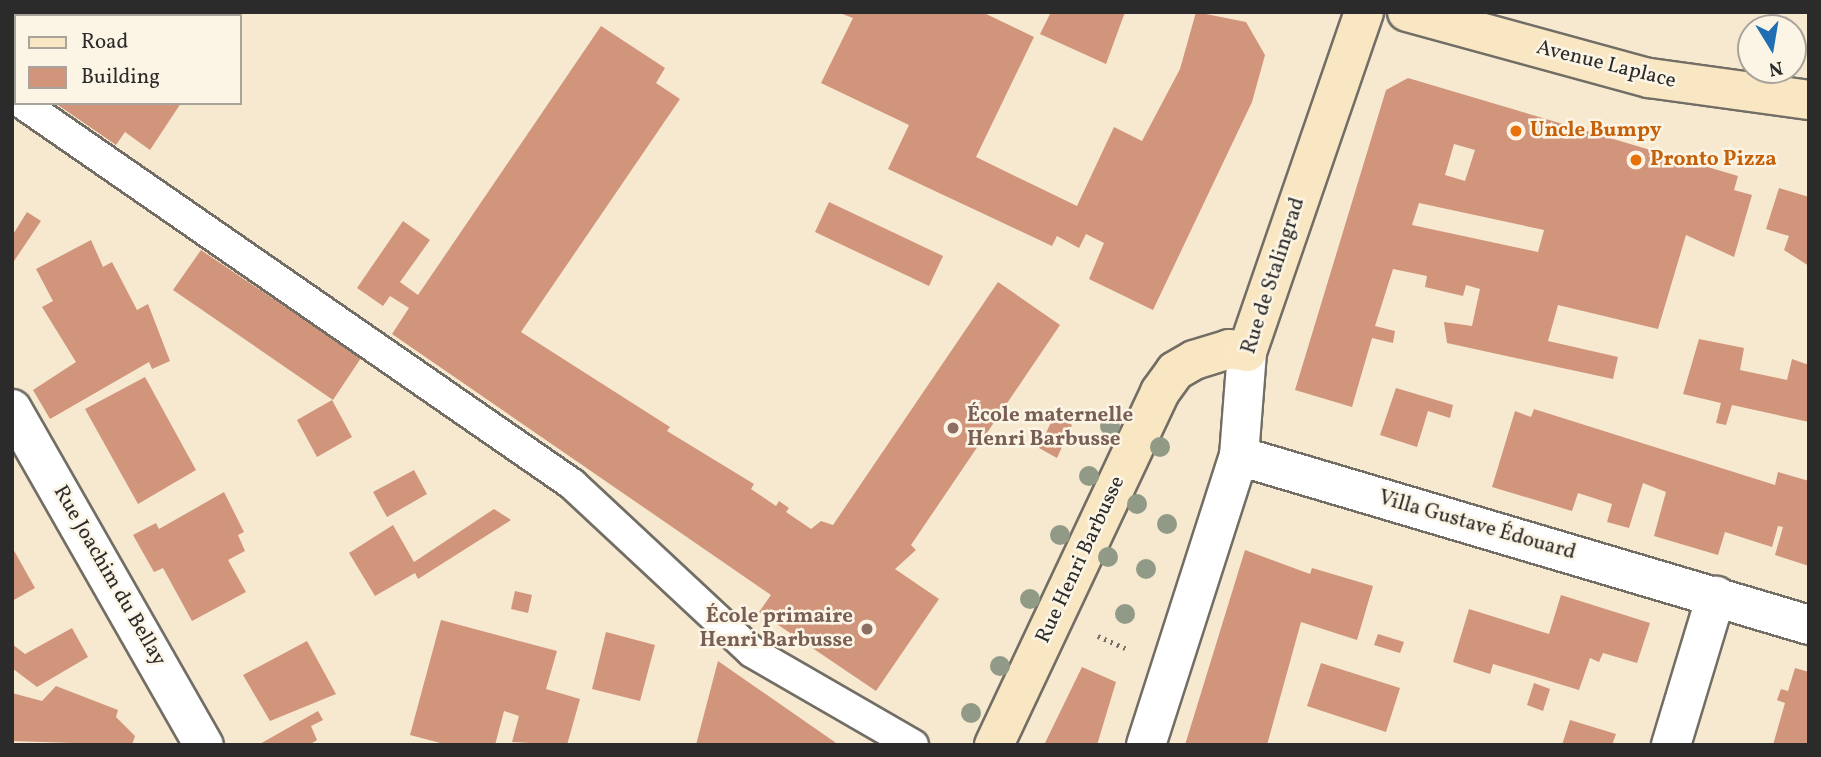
<!DOCTYPE html>
<meta charset="utf-8">
<style>
body{margin:0}
#map{position:relative;width:1821px;height:757px;overflow:hidden;background:#f6e9d0;font-family:Vollkorn,serif}
div>[style]{position:absolute}
[style*='--x']{left:calc(var(--x)*1px);top:calc(var(--y)*1px);width:calc(var(--w)*1px);rotate:calc(var(--a)*1deg)}
.building>*{inset:0;background:#d1957c}
.path>*{height:4.5px;margin-top:-2.25px;transform-origin:0;background:repeating-linear-gradient(90deg,#726e65 0 2px,transparent 0 7px)}
.roads{filter:drop-shadow(2px 0 #726e65) drop-shadow(-2px 0 #726e65) drop-shadow(0 2px #726e65) drop-shadow(0 -2px #726e65)}
.lane>*{height:30px;margin:-15px;padding:0 15px;transform-origin:15px;border-radius:15px;background:#fff}
.street>*{height:38px;margin:-19px;padding:0 19px;transform-origin:19px;border-radius:19px;background:#fff}
.secondary>*{height:38px;margin:-19px;padding:0 19px;transform-origin:19px;border-radius:19px;background:#f9e7c3}
.trees>*{width:20px;height:20px;margin:-10px;border-radius:50%;background:#919a86}
.dots>*{width:19px;height:19px;translate:-50% -50%;box-sizing:border-box;border:4px solid #fcf5e5;border-radius:50%}
span{translate:-50% -50%;white-space:nowrap;text-align:center;line-height:1.15;-webkit-text-stroke:5px #fcf5e5;paint-order:stroke}
.street-label{font-size:21px;color:#2b2b2b}
.food-label{font-size:21px;color:#c56008;font-weight:700}
.left{translate:0 -50%;text-align:left}
.education-label{font-size:21px;color:#785e54;font-weight:700}
.right{translate:-100% -50%;text-align:right}
.frame{position:absolute;inset:0;border:14px solid #2b2b2b;pointer-events:none}
.legend{position:absolute;left:14px;top:14px;width:228px;height:91px;box-sizing:border-box;background:#fcf5e5;border:2px solid #a8a49b;margin:0;padding:9px 12px;list-style:none;font-size:21px;color:#2b2b2b}
.legend li{display:flex;align-items:center;gap:14px;height:35px}
.legend b{width:35px;border:2px solid #a8a49b}
.north{position:absolute;left:1737px;top:14px;width:70px;height:70px;box-sizing:border-box;background:#fcf5e5;border:2px solid #a8a49b;border-radius:50%;rotate:169deg;font-size:19px;font-weight:700;line-height:28px;text-align:center;color:#2b2b2b}
.north::after{content:'';display:block;margin:auto;width:24px;height:32px;background:#1f6fb2;clip-path:polygon(50% 0,100% 100%,50% 72%,0 100%)}
</style>
<div id="map">
<div class="building">
<div style="clip-path:polygon(112px 12px,243px 12px,110px 16px)"></div>
<div style="clip-path:polygon(837px 12px,982px 12px,1034px 37px,976px 157px,1077px 206px,1114px 127px,1142px 141px,1180px 69px,1196px 12px,1246px 22px,1265px 55px,1252px 102px,1153px 310px,1089px 279px,1104px 243px,1086px 234px,1079px 248px,1057px 236px,1052px 246px,888px 169px,909px 125px,821px 83px,853px 18px)"></div>
<div style="clip-path:polygon(1051px 12px,1125px 12px,1106px 64px,1040px 34px)"></div>
<div style="clip-path:polygon(601px 26px,665px 68px,656px 83px,680px 99px,521px 332px,670px 427px,667px 431px,754px 484px,751px 489px,776px 506px,779px 501px,789px 508px,786px 512px,811px 529px,821px 521px,833px 525px,998px 282px,1060px 325px,911px 545px,916px 550px,895px 569px,939px 599px,876px 691px,759px 612px,771px 595px,392px 334px,409px 308px,390px 296px,383px 306px,357px 288px,403px 221px,430px 240px,400px 282px,418px 295px)"></div>
<div style="clip-path:polygon(evenodd,1408px 78px,1738px 176px,1734px 190px,1752px 195px,1734px 257px,1686px 235px,1658px 329px,1558px 305px,1548px 341px,1618px 357px,1613px 379px,1447px 343px,1444px 322px,1472px 326px,1480px 289px,1466px 285px,1463px 296px,1425px 287px,1427px 276px,1393px 269px,1375px 326px,1395px 331px,1393px 343px,1372px 338px,1352px 407px,1295px 390px,1386px 90px,1408px 78px,1454px 144px,1475px 150px,1465px 181px,1445px 175px,1454px 144px,1408px 78px,1419px 203px,1544px 230px,1538px 252px,1412px 225px,1419px 203px)"></div>
<div style="clip-path:polygon(55px 103px,181px 103px,150px 150px,125px 132px,116px 145px)"></div>
<div style="clip-path:polygon(1779px 188px,1809px 197px,1809px 266px,1784px 250px,1789px 236px,1766px 229px)"></div>
<div style="clip-path:polygon(829px 202px,943px 256px,929px 286px,815px 232px)"></div>
<div style="clip-path:polygon(27px 212px,41px 221px,12px 264px,12px 236px)"></div>
<div style="clip-path:polygon(91px 240px,103px 267px,112px 262px,137px 310px,148px 304px,170px 361px,152px 369px,149px 362px,50px 419px,33px 390px,76px 362px,42px 307px,53px 301px,36px 269px)"></div>
<div style="clip-path:polygon(201px 250px,361px 358px,333px 400px,173px 290px)"></div>
<div style="clip-path:polygon(1699px 339px,1744px 348px,1740px 370px,1787px 380px,1792px 359px,1809px 365px,1809px 422px,1732px 405px,1726px 425px,1716px 423px,1721px 403px,1683px 394px)"></div>
<div style="clip-path:polygon(145px 377px,196px 470px,138px 504px,85px 409px)"></div>
<div style="clip-path:polygon(1396px 388px,1453px 405px,1450px 418px,1428px 411px,1417px 447px,1380px 435px)"></div>
<div style="clip-path:polygon(332px 400px,352px 437px,317px 457px,297px 420px)"></div>
<div style="clip-path:polygon(1534px 409px,1775px 485px,1778px 472px,1809px 481px,1809px 566px,1775px 555px,1783px 527px,1778px 526px,1772px 547px,1725px 532px,1718px 555px,1654px 536px,1666px 492px,1643px 483px,1629px 528px,1607px 522px,1612px 504px,1578px 493px,1572px 511px,1492px 487px,1515px 411px,1531px 417px)"></div>
<div style="clip-path:polygon(1054px 416px,1072px 425px,1057px 458px,1039px 448px)"></div>
<div style="clip-path:polygon(414px 470px,427px 494px,387px 517px,373px 492px)"></div>
<div style="clip-path:polygon(224px 492px,244px 532px,238px 535px,245px 551px,228px 560px,246px 592px,192px 621px,163px 568px,154px 572px,133px 535px,156px 523px,159px 529px)"></div>
<div style="clip-path:polygon(494px 509px,511px 520px,418px 579px,415px 573px,375px 596px,349px 553px,393px 525px,414px 562px)"></div>
<div style="clip-path:polygon(12px 547px,35px 588px,12px 601px)"></div>
<div style="clip-path:polygon(1245px 550px,1310px 574px,1312px 568px,1373px 586px,1357px 640px,1301px 622px,1267px 745px,1185px 745px)"></div>
<div style="clip-path:polygon(515px 591px,532px 595px,528px 613px,511px 609px)"></div>
<div style="clip-path:polygon(1561px 595px,1650px 623px,1637px 663px,1603px 653px,1599px 662px,1590px 658px,1579px 690px,1493px 664px,1490px 674px,1453px 662px,1469px 609px,1549px 634px)"></div>
<div style="clip-path:polygon(441px 620px,557px 651px,546px 689px,580px 699px,567px 745px,512px 742px,519px 716px,504px 711px,495px 745px,448px 745px,410px 735px)"></div>
<div style="clip-path:polygon(72px 628px,88px 657px,37px 687px,12px 668px,12px 644px,25px 654px)"></div>
<div style="clip-path:polygon(606px 632px,655px 645px,640px 701px,592px 689px)"></div>
<div style="clip-path:polygon(1378px 634px,1404px 642px,1400px 653px,1374px 645px)"></div>
<div style="clip-path:polygon(307px 641px,336px 694px,270px 721px,243px 675px)"></div>
<div style="clip-path:polygon(718px 661px,839px 745px,696px 745px)"></div>
<div style="clip-path:polygon(1321px 663px,1400px 688px,1386px 732px,1307px 706px)"></div>
<div style="clip-path:polygon(1082px 667px,1116px 682px,1097px 745px,1044px 745px)"></div>
<div style="clip-path:polygon(1795px 668px,1809px 672px,1809px 745px,1773px 745px,1785px 703px,1777px 700px,1781px 689px,1788px 691px)"></div>
<div style="clip-path:polygon(1534px 683px,1550px 689px,1543px 711px,1527px 705px)"></div>
<div style="clip-path:polygon(56px 686px,118px 710px,116px 717px,135px 736px,132px 745px,12px 741px,12px 693px,42px 701px)"></div>
<div style="clip-path:polygon(318px 711px,323px 720px,311px 726px,317px 740px,309px 745px,258px 745px)"></div>
<div style="clip-path:polygon(1570px 720px,1616px 734px,1612px 745px,1562px 745px)"></div>
</div>
<div class="path">
<div style="--x:1098;--y:636;--w:30;--a:24"></div>
</div>
<div class="roads">
<div class="lane">
<div style="--x:75;--y:16;--w:4;--a:-90"></div>
<div style="--x:22;--y:103;--w:669;--a:34.71"></div>
<div style="--x:572;--y:484;--w:246;--a:43"></div>
<div style="--x:752;--y:652;--w:186;--a:30"></div>
</div>
<div class="street">
<div style="--x:12;--y:409;--w:387;--a:60.3"></div>
<div style="--x:1239;--y:456;--w:595;--a:16.51"></div>
<div style="--x:1146;--y:745;--w:304;--a:-72.2"></div>
<div style="--x:1239;--y:456;--w:104;--a:-85.6"></div>
<div style="--x:1671;--y:745;--w:156;--a:-73.2"></div>
</div>
<div class="secondary">
<div style="--x:1407;--y:12;--w:251;--a:15.3"></div>
<div style="--x:1649;--y:78;--w:162;--a:7.8"></div>
<div style="--x:994;--y:745;--w:390;--a:-64.8"></div>
<div style="--x:1160;--y:392;--w:26;--a:-54"></div>
<div style="--x:1175;--y:371;--w:22;--a:-30"></div>
<div style="--x:1194;--y:360;--w:37;--a:-17"></div>
<div style="--x:1229;--y:349;--w:18;--a:9"></div>
<div style="--x:1247;--y:352;--w:360;--a:-71"></div>
</div>
</div>
<div class="trees">
<div style="left:1110px;top:426px"></div>
<div style="left:1160px;top:447px"></div>
<div style="left:1089px;top:476px"></div>
<div style="left:1137px;top:504px"></div>
<div style="left:1167px;top:524px"></div>
<div style="left:1060px;top:535px"></div>
<div style="left:1108px;top:557px"></div>
<div style="left:1146px;top:569px"></div>
<div style="left:1030px;top:599px"></div>
<div style="left:1125px;top:614px"></div>
<div style="left:1000px;top:666px"></div>
<div style="left:971px;top:713px"></div>
</div>
<div class="dots">
<div style="left:1516px;top:131px;background:#e8710a"></div>
<div style="left:1636px;top:160px;background:#e8710a"></div>
<div style="left:953px;top:428px;background:#8d6e63"></div>
<div style="left:867px;top:629px;background:#8d6e63"></div>
</div>
<div class="street-label">
<span style="left:1606px;top:65px;rotate:14deg">Avenue Laplace</span>
<span style="left:1274px;top:276px;rotate:-72deg">Rue de Stalingrad</span>
<span style="left:1477px;top:526px;rotate:16deg">Villa Gustave Édouard</span>
<span style="left:1081px;top:560px;rotate:-65deg">Rue Henri Barbusse</span>
<span style="left:109px;top:576px;rotate:60deg">Rue Joachim du Bellay</span>
</div>
<div class="food-label">
<span class="left" style="left:1530px;top:131px">Uncle Bumpy</span>
<span class="left" style="left:1650px;top:160px">Pronto Pizza</span>
</div>
<div class="education-label">
<span class="left" style="left:967px;top:428px">École maternelle<br>Henri Barbusse</span>
<span class="right" style="left:853px;top:629px">École primaire<br>Henri Barbusse</span>
</div>
<div class="frame"></div>
<ul class="legend">
<li><b style="height:9px;background:#f9e7c3"></b>Road</li>
<li><b style="height:19px;background:#d1957c"></b>Building</li>
</ul>
<div class="north">N</div>
</div>
